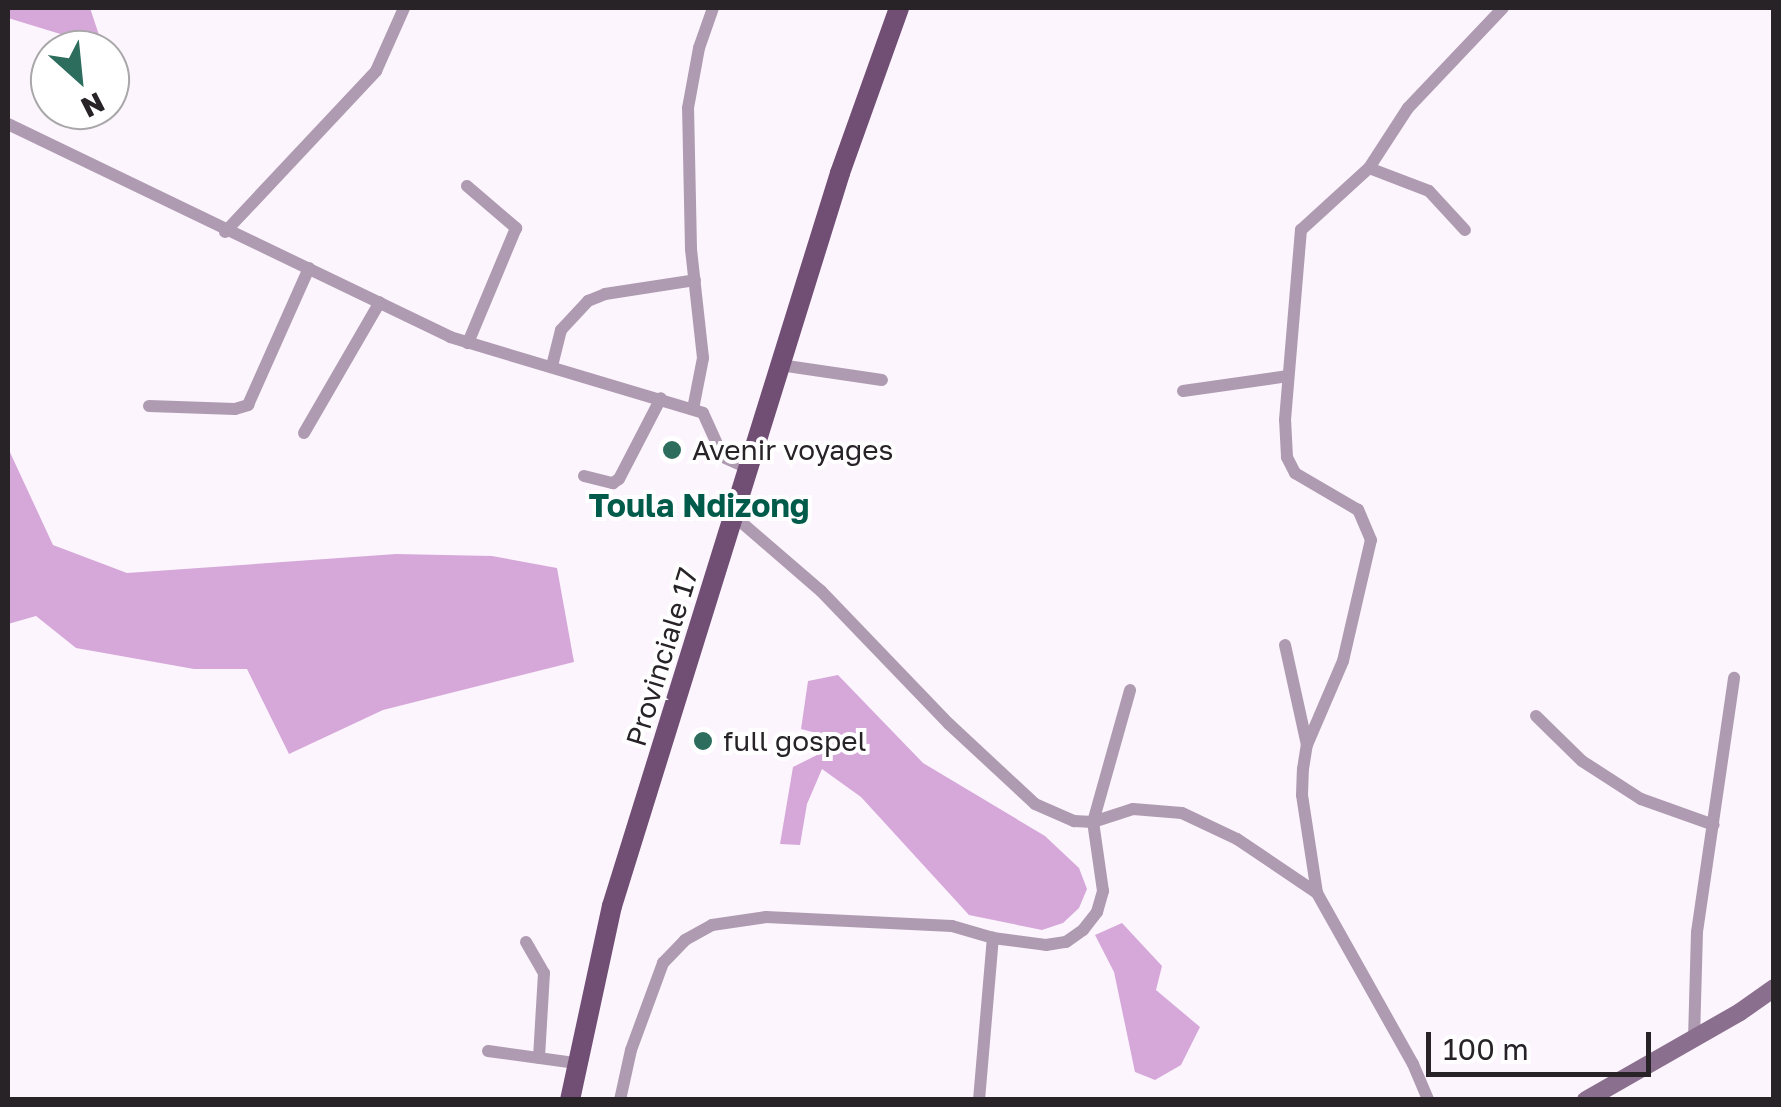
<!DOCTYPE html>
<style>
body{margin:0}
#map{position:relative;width:1781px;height:1107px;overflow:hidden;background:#fdf5fe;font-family:"Golos Text",sans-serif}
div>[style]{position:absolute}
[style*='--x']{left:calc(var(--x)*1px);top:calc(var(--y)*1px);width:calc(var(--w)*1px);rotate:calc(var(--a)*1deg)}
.forest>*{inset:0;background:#d5a8d9}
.street>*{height:12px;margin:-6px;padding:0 6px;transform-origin:6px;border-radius:6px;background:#af9bb1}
.secondary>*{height:18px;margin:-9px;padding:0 9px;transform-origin:9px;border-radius:9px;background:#8b6f8e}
.primary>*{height:20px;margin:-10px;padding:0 10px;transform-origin:10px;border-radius:10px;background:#714f75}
.dots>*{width:28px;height:28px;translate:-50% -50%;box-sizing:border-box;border:5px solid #fff;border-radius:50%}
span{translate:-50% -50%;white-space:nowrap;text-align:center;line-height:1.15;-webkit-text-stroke:8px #fff;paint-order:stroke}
.poi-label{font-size:28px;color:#272327}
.left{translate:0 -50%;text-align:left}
.street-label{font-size:28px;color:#272327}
.quarter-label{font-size:32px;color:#015b4a;font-weight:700}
.frame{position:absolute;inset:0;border:10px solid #272327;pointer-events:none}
.north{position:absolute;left:30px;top:30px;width:100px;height:100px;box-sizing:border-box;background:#fff;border:2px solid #a9a7a9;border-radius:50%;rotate:153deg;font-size:28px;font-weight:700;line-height:40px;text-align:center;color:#272327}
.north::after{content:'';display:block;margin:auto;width:35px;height:45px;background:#2c6d5d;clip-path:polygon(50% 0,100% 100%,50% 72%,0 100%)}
.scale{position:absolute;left:1426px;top:1032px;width:225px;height:45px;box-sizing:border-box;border:5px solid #272327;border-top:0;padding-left:12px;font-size:30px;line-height:35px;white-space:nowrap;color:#272327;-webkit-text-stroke:8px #fff;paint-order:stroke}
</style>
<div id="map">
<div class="forest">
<div style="clip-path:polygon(8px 8px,90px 8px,103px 47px,8px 18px)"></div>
<div style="clip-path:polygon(8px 448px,53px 545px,127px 573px,396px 554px,492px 556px,557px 568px,574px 662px,383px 710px,289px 754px,247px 669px,194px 669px,76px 648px,36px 616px,8px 624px)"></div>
<div style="clip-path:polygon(838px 675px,923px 763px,1045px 836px,1079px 868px,1087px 889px,1079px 908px,1063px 923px,1042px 930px,969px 915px,861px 797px,822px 769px,807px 804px,800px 845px,780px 844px,793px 767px,823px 752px,820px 734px,801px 729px,808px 681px)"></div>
<div style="clip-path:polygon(1122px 923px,1162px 966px,1156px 990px,1200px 1027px,1181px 1065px,1155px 1080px,1135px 1072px,1114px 972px,1095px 935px)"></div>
</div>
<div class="street">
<div style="--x:8;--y:124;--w:491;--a:25.7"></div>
<div style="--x:450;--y:337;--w:264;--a:16.7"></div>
<div style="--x:703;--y:413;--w:48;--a:65.6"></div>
<div style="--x:723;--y:457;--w:27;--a:24"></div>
<div style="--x:1369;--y:168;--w:64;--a:21"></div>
<div style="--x:1429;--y:191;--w:53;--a:47.3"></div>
<div style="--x:467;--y:186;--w:65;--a:40.6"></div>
<div style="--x:516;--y:228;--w:125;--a:112.7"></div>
<div style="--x:225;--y:232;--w:221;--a:-46.8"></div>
<div style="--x:376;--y:71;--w:69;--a:-66"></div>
<div style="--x:780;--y:365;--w:103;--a:8.4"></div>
<div style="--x:552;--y:366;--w:37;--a:-76"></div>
<div style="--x:561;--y:330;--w:40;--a:-47"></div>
<div style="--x:588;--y:301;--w:18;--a:-22"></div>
<div style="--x:605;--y:294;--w:91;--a:-8.8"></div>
<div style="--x:1183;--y:391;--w:106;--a:-8.1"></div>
<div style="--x:149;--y:406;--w:86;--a:2"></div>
<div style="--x:235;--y:409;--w:14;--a:-17"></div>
<div style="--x:248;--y:405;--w:150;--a:-66"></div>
<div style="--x:693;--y:409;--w:52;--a:-78.9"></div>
<div style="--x:703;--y:358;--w:110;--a:-96.3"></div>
<div style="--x:691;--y:249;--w:141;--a:-91.2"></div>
<div style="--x:688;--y:108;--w:61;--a:-79.6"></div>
<div style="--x:699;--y:48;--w:42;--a:-70.7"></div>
<div style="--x:304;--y:433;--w:151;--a:-59.9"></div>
<div style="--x:584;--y:476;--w:30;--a:14"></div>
<div style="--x:613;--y:483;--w:7;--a:-34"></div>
<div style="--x:619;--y:479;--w:91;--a:-62.6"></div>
<div style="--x:734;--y:516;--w:115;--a:40.8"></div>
<div style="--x:821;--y:591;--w:185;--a:46.1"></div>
<div style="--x:949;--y:724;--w:117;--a:42.9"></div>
<div style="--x:1035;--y:804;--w:43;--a:23.6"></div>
<div style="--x:1074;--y:821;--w:19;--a:3"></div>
<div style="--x:1093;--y:822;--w:42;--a:-18"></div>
<div style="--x:1133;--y:809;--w:49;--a:4.7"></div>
<div style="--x:1182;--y:813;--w:61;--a:25.3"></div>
<div style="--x:1237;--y:839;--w:97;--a:34"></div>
<div style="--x:1317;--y:893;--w:196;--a:60.7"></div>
<div style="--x:1413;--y:1064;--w:39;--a:67"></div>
<div style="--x:1285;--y:645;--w:102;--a:77.6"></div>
<div style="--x:1536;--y:716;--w:64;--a:44.4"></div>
<div style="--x:1582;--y:761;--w:70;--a:32.8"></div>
<div style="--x:1641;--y:799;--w:77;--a:19.6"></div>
<div style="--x:1317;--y:893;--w:99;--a:-98.7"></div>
<div style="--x:1302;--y:795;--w:26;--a:-88"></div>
<div style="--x:1303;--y:769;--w:24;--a:-81"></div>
<div style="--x:1307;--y:745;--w:91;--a:-66.8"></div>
<div style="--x:1343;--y:661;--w:124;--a:-77"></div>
<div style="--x:1371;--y:540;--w:33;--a:-113"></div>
<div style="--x:1358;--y:510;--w:73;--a:-149.6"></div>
<div style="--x:1295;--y:473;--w:18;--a:-117"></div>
<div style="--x:1287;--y:457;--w:37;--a:-93"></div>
<div style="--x:1285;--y:420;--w:191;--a:-85.2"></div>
<div style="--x:1301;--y:230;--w:92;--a:-42.4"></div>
<div style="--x:1369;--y:168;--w:72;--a:-57"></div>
<div style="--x:1408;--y:108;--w:138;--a:-46.5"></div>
<div style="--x:526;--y:942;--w:36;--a:60"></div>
<div style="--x:544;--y:973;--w:85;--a:93.4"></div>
<div style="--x:1694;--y:1039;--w:107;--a:-88.4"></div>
<div style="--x:1697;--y:932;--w:257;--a:-81.7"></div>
<div style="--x:488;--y:1051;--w:89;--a:7.8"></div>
<div style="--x:620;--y:1100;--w:51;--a:-77.6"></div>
<div style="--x:631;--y:1050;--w:93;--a:-69.8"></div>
<div style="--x:663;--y:963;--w:32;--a:-46"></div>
<div style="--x:685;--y:940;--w:31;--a:-29"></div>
<div style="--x:712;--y:925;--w:55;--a:-8.4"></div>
<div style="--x:766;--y:917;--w:186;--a:2.8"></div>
<div style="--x:952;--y:926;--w:43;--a:16.3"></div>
<div style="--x:993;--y:938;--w:53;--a:7.5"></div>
<div style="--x:1046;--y:945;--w:20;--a:-9"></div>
<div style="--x:1066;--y:942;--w:21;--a:-35"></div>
<div style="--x:1083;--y:930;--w:23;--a:-52"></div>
<div style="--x:1097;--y:912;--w:22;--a:-74"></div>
<div style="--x:1103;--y:891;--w:70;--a:-98.2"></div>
<div style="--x:1093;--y:822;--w:137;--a:-74.3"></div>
<div style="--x:979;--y:1100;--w:163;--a:-85.1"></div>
</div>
<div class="secondary">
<div style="--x:1586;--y:1100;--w:177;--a:-29.7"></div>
<div style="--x:1740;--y:1012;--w:42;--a:-35.2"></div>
</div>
<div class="primary">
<div style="--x:570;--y:1100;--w:198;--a:-77.8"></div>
<div style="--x:612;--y:906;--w:768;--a:-72.72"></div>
<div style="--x:840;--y:173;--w:175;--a:-70.3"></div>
</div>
<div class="dots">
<div style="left:672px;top:450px;background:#2c6d5d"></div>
<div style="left:703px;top:741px;background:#2c6d5d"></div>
</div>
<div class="poi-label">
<span class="left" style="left:692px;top:450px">Avenir voyages</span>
<span class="left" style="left:723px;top:741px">full gospel</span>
</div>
<div class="street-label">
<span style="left:662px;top:657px;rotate:-73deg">Provinciale 17</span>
</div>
<div class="quarter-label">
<span style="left:699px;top:505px">Toula Ndizong</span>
</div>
<div class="frame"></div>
<div class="north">N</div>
<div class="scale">100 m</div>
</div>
